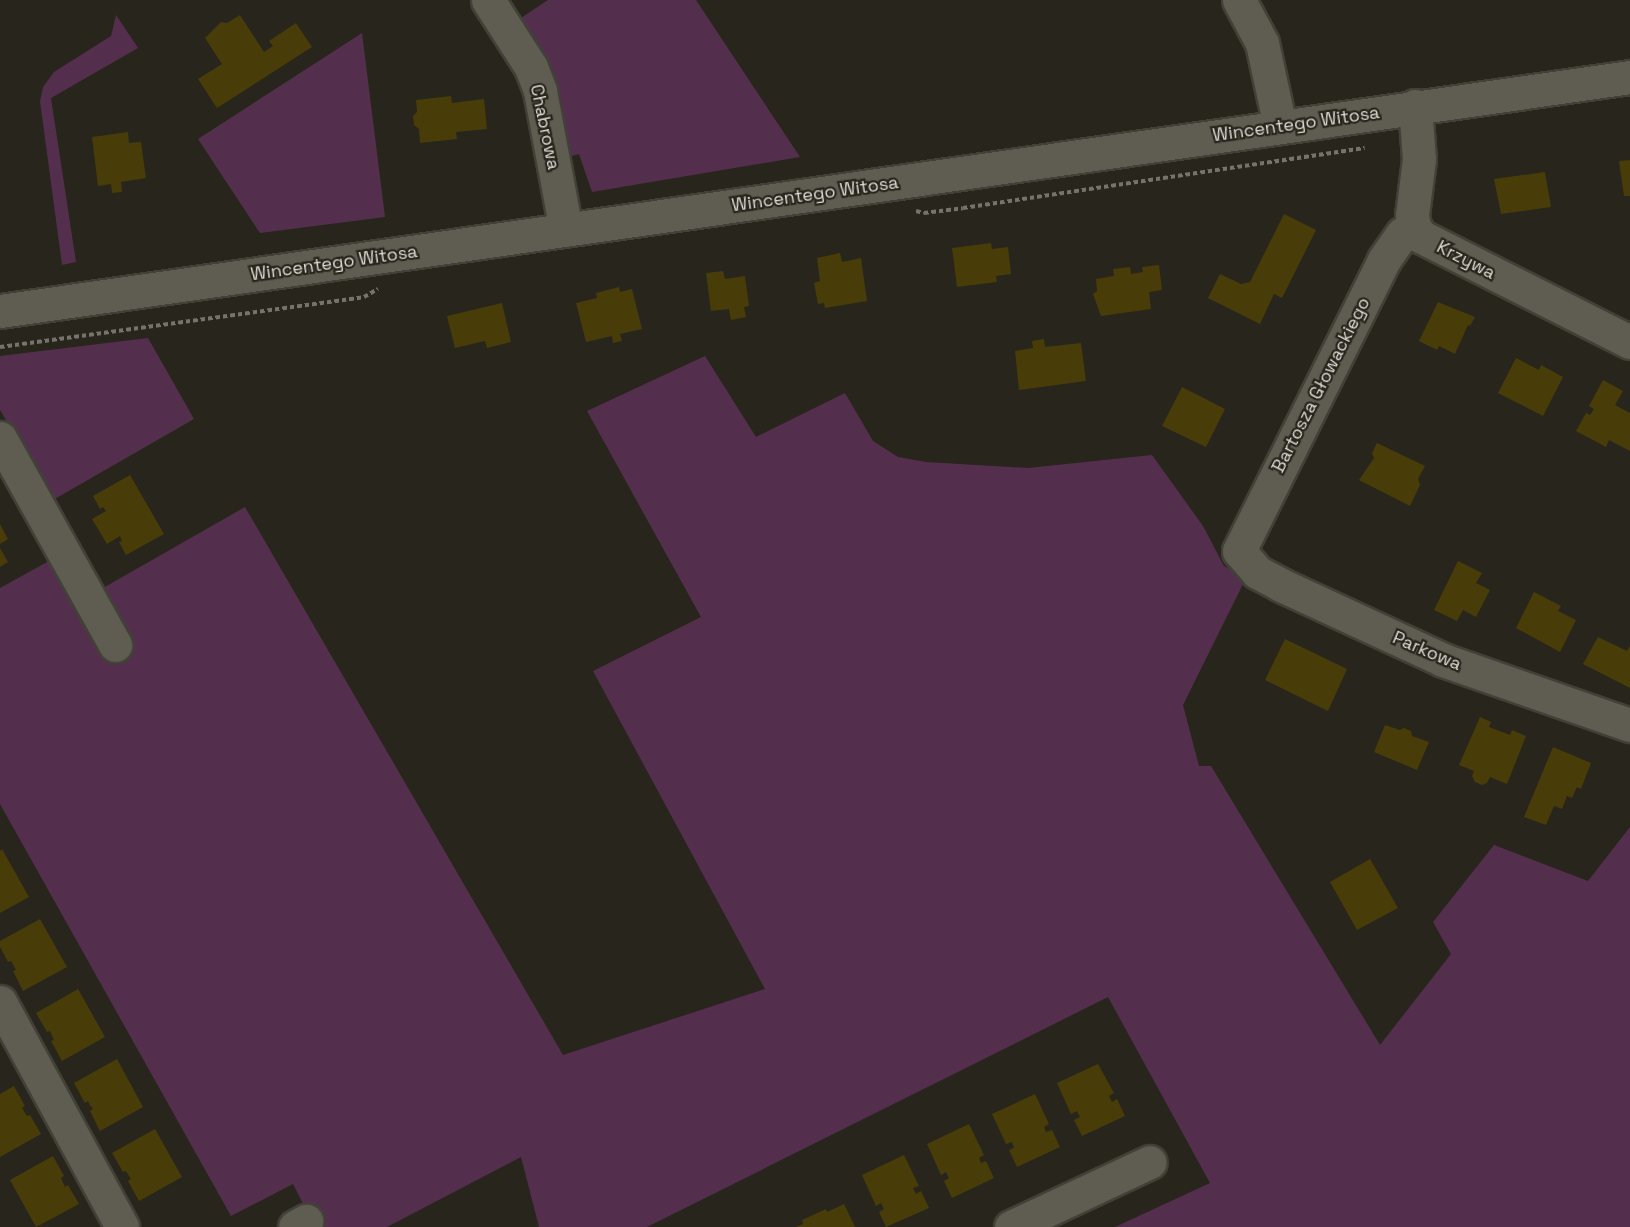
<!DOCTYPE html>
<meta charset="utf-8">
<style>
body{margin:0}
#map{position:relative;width:1630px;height:1227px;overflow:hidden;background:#28251c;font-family:"Space Grotesk",sans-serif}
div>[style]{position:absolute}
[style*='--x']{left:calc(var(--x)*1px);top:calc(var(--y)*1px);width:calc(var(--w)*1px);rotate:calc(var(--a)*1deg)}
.green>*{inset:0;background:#542f4d}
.building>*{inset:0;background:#483d08}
.path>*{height:4px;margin-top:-2px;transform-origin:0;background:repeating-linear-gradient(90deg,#75736b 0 4.5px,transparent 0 7.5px)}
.roads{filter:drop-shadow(2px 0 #424138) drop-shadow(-2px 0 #424138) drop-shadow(0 2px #424138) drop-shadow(0 -2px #424138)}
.street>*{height:33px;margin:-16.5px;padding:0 16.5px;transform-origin:16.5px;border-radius:16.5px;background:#5f5c51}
.secondary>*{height:33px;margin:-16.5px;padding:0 16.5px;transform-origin:16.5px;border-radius:16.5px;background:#5f5c51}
span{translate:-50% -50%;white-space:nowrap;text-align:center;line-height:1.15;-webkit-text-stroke:4.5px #28251c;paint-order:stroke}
.street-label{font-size:18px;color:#dfded8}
</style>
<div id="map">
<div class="green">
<div style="clip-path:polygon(548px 0,696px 0,800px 157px,592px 192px,579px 154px,564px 158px,515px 22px)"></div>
<div style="clip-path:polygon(116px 15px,138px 48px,51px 98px,76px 262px,62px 265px,40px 101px,43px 87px,54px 72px,111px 36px)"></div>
<div style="clip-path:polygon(362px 33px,385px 217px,260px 233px,198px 139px)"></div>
<div style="clip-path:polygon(148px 338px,194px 419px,53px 500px,0 410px,0 356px)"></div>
<div style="clip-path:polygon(705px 356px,756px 437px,845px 393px,873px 441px,898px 457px,926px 462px,1028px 468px,1152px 455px,1203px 526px,1224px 566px,1247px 576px,1183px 705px,1199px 766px,1211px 766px,1380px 1045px,1451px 954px,1433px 922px,1494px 845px,1588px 881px,1630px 827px,1630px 1227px,1115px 1227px,1210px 1183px,1108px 997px,647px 1227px,539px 1227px,521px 1157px,387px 1227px,315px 1227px,293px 1184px,231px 1216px,0 804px,0 588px,49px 561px,105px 657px,133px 640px,103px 588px,245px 507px,563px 1055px,765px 989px,593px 671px,701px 617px,587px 411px)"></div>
</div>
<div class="building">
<div style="clip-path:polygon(240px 15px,264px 52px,273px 46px,269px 41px,296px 23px,312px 47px,217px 108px,198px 79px,222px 64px,205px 38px,221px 22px,227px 23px)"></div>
<div style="clip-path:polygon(451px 96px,452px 103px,484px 99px,487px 129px,456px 132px,457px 139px,420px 143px,419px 129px,414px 125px,413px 116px,417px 112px,416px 100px)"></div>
<div style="clip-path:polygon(128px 132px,129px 143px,141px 142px,146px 178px,121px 182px,122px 192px,112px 193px,111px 184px,98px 186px,92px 137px)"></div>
<div style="clip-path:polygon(1630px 160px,1630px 196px,1624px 196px,1619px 161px)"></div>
<div style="clip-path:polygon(1545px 172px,1551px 207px,1501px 214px,1494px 179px)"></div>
<div style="clip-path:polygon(1284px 214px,1316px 230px,1282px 298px,1274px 294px,1260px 324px,1208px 298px,1220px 274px,1241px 284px,1250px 282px)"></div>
<div style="clip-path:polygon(991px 243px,992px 249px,1008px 247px,1011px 274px,996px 276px,997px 282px,957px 287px,952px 248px)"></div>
<div style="clip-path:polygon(840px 253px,842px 262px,861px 258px,867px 301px,825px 308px,824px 303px,818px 304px,814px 283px,820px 281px,817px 258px)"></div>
<div style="clip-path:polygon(1159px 265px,1162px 290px,1149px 292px,1151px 309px,1101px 316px,1093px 294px,1097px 291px,1096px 279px,1114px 276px,1113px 269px,1130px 267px,1131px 274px,1143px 272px,1142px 267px)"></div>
<div style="clip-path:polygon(723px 271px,725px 279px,745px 276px,749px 306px,744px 307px,746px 317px,731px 320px,729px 309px,711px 311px,706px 273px)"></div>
<div style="clip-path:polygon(619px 287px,620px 292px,632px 289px,642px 329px,620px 334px,622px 341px,613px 343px,612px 336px,586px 342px,576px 303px,597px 298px,596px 293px)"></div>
<div style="clip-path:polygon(1438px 302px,1475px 317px,1470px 326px,1468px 325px,1455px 354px,1439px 346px,1437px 350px,1419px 341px)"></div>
<div style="clip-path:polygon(502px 303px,511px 342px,487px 348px,485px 341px,455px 348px,447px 316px)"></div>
<div style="clip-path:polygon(1044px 339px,1045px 347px,1081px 343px,1086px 381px,1019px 390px,1015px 351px,1033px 348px,1032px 341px)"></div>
<div style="clip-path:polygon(1516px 358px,1539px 370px,1541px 365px,1563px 377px,1543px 416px,1498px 393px)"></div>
<div style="clip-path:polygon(1603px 380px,1623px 391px,1615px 405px,1630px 413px,1630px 451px,1609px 440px,1606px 447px,1576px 431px,1586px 413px,1590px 415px,1594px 409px,1589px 406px)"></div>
<div style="clip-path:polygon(1182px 387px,1225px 409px,1206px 447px,1162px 426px)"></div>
<div style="clip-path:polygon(1377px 443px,1425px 466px,1418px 479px,1420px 485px,1410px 506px,1359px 480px,1374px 458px,1372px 453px)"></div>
<div style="clip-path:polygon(130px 475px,164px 534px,126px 555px,119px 542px,122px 541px,120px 536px,107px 544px,92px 519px,106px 511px,103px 507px,100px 509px,93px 496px)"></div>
<div style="clip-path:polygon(0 524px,8px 539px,0 544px)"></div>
<div style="clip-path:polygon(0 548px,8px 562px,0 567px)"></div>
<div style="clip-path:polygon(1458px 561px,1482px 573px,1476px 583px,1490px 590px,1476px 617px,1463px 610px,1457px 621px,1434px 610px)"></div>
<div style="clip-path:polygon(1534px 592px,1561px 606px,1558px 611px,1576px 620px,1560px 652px,1516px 628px)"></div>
<div style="clip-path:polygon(1598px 637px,1627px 651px,1630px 646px,1630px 688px,1583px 664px)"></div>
<div style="clip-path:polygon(1285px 639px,1347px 669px,1328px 711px,1265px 680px)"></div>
<div style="clip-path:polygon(1480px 717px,1491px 722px,1489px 727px,1510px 735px,1512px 730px,1526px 736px,1507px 784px,1490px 777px,1487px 783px,1482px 785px,1475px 782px,1472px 776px,1474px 771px,1459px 765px)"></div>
<div style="clip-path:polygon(1385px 725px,1400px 730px,1404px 728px,1411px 731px,1412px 736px,1429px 742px,1417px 770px,1374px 752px)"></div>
<div style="clip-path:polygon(1553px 747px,1591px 763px,1581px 789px,1577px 787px,1572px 798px,1567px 796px,1562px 809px,1554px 806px,1546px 825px,1524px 817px)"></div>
<div style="clip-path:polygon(2px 849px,29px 897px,0 913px,0 851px)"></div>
<div style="clip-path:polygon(1370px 859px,1398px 908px,1357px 930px,1330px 882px)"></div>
<div style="clip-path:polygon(40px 919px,67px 967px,23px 991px,13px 971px,16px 970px,11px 961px,8px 962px,0 947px,0 941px)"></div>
<div style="clip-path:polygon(78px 989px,105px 1037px,62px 1061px,51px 1041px,54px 1040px,50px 1031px,47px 1032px,36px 1013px)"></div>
<div style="clip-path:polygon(117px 1059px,143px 1107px,100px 1131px,90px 1111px,93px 1109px,90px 1105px,88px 1101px,85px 1103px,74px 1083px)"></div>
<div style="clip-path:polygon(1098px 1064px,1114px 1093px,1109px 1096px,1112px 1102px,1117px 1099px,1125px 1116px,1082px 1136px,1074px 1120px,1080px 1117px,1077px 1111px,1071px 1114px,1057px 1083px)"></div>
<div style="clip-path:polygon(14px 1086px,25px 1106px,22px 1108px,27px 1116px,30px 1115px,41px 1134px,0 1157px,0 1094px)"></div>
<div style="clip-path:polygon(1035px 1094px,1049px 1124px,1044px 1127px,1046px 1132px,1052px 1130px,1060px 1147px,1017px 1167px,1009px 1150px,1014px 1148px,1012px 1142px,1006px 1144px,992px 1114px)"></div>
<div style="clip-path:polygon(969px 1124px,984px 1155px,979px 1158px,981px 1163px,986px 1161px,994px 1178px,952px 1198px,944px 1181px,949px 1178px,946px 1172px,941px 1175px,927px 1144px)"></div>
<div style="clip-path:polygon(155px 1129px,182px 1177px,139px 1201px,128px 1181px,131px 1179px,126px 1171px,123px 1172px,112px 1153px)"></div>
<div style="clip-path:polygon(904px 1155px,919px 1186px,913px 1188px,916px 1194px,921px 1191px,929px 1208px,886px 1227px,879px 1212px,884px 1209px,881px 1203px,876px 1206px,862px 1175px)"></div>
<div style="clip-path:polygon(53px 1156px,64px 1176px,61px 1178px,65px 1187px,68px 1185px,79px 1204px,36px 1227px,10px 1180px)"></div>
<div style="clip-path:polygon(844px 1204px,855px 1227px,796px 1227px,803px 1224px,802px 1220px,826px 1209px,827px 1212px)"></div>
</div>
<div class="path">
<div style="--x:916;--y:211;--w:8;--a:14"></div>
<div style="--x:924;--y:213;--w:39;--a:-7"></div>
<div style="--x:963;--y:208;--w:406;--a:-8.5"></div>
<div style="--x:0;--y:347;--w:367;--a:-7.8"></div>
<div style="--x:364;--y:297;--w:16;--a:-30"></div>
</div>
<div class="roads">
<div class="street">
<div style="--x:488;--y:0;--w:80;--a:57.3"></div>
<div style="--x:531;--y:67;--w:26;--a:69"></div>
<div style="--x:540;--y:91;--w:141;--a:79.4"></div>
<div style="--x:1239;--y:0;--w:49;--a:61.9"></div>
<div style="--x:1262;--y:43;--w:85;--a:77.8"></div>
<div style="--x:1415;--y:106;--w:53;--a:85.7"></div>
<div style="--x:1419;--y:159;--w:56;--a:97.1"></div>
<div style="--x:1412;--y:215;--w:11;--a:80"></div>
<div style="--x:1414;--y:226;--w:12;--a:59"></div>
<div style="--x:1420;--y:236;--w:235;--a:26.8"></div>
<div style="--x:1414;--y:226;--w:14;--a:146"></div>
<div style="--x:1402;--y:234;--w:32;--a:125"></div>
<div style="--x:1384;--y:260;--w:325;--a:116.5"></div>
<div style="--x:1239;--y:551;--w:28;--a:49"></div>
<div style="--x:1257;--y:572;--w:27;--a:28"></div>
<div style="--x:1281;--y:585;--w:179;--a:24.8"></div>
<div style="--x:1443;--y:660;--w:198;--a:19.2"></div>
<div style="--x:0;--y:438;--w:237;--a:60.9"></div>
<div style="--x:0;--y:1002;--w:256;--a:61.5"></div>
<div style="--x:295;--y:1227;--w:13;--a:-29"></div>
<div style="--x:1011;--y:1227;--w:153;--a:-25.1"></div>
</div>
<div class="secondary">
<div style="--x:0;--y:311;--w:1647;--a:-8.17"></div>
</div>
</div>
<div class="street-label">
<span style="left:1296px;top:124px;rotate:-8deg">Wincentego Witosa</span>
<span style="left:545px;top:127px;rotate:78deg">Chabrowa</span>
<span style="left:815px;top:194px;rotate:-8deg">Wincentego Witosa</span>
<span style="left:1466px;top:260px;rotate:27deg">Krzywa</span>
<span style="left:334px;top:263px;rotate:-8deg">Wincentego Witosa</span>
<span style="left:1321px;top:385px;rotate:-63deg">Bartosza Głowackiego</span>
<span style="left:1427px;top:651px;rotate:23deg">Parkowa</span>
</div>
</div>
